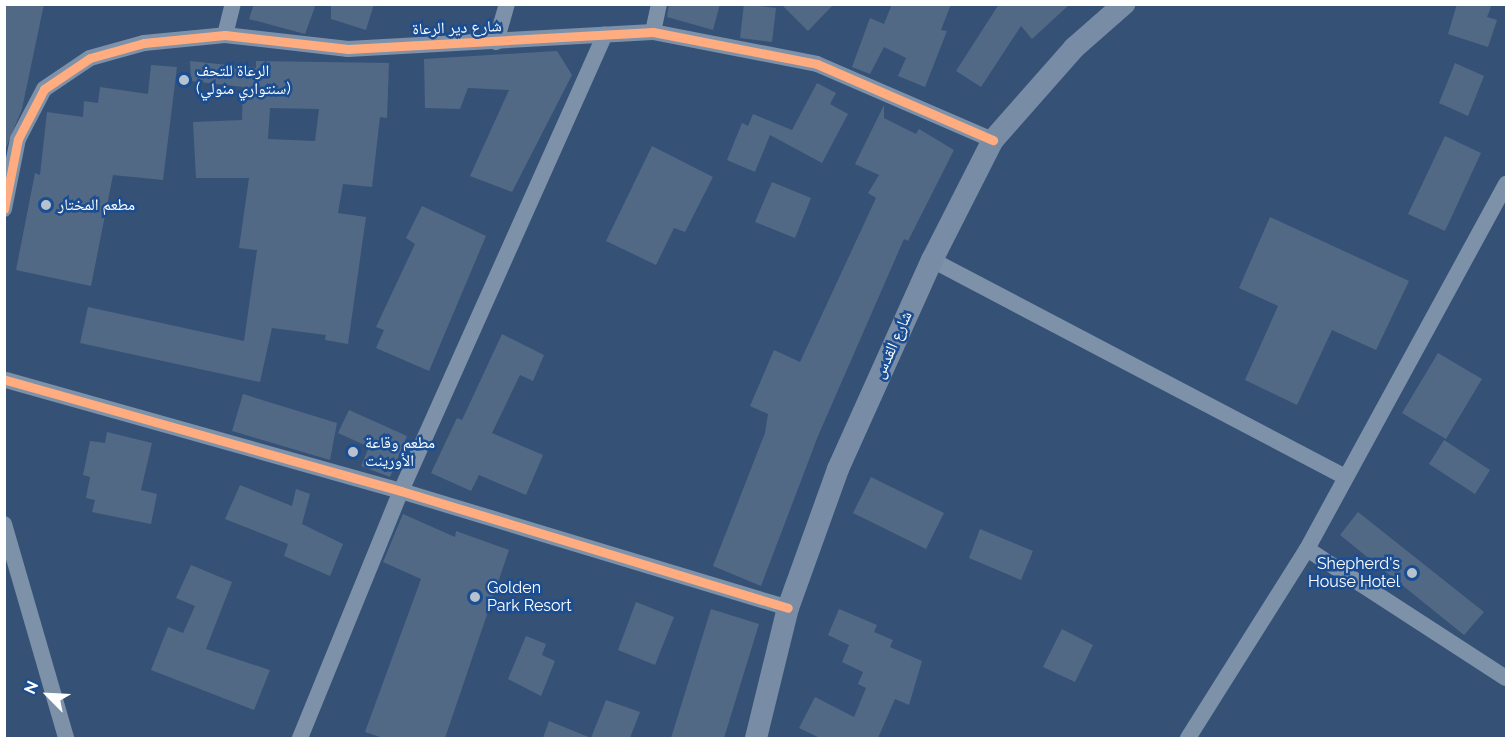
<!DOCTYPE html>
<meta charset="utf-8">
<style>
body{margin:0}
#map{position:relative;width:1511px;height:743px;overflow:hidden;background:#355176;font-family:Raleway,"Noto Naskh Arabic",sans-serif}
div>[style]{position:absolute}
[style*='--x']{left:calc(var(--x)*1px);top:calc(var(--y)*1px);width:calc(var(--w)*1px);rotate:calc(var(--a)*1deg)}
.building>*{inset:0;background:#526986}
.street>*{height:16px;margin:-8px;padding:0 8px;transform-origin:8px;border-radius:8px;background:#7d91a9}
.secondary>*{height:22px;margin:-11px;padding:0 11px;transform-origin:11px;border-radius:11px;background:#788ca5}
.cycleway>*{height:9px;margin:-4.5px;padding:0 4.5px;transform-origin:4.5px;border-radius:4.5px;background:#ffac80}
.dots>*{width:16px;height:16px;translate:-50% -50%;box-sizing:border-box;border:3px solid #1a4d91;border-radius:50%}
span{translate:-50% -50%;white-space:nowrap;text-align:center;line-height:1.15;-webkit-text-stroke:5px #1a4d91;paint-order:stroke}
.street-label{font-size:16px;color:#fff}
.poi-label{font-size:16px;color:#fff}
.left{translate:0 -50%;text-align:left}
.right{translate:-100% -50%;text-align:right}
.frame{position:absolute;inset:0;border:6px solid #fff;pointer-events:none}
.north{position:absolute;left:18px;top:665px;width:60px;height:60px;-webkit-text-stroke:4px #1a4d91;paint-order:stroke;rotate:294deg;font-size:16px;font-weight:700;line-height:24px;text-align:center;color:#fff}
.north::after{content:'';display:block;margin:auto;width:21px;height:27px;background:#fff;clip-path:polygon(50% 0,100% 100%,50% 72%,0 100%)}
</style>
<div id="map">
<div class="building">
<div style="clip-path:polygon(4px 4px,44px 4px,22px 109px,4px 153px)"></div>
<div style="clip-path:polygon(254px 4px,316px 4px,305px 34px,249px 19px)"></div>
<div style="clip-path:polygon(331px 4px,374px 4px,366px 30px,331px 19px)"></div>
<div style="clip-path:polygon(669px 4px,720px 4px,713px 30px,667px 17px)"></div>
<div style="clip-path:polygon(744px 4px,776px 8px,772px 42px,740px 38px)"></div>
<div style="clip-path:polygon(781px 4px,834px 4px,808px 31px)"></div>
<div style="clip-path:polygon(892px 4px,951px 4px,941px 30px,947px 31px,925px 87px,898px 76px,906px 58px,884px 47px,870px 74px,852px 67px,870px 18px,884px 24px)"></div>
<div style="clip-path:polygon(999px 4px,1070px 4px,1032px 39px,1021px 26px,981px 87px,956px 71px)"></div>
<div style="clip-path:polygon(1457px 4px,1492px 4px,1487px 17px,1497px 20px,1488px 47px,1448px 34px)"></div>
<div style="clip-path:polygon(557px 51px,572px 75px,512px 192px,470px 176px,509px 90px,468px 88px,460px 109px,425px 108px,424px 59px)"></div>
<div style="clip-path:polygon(evenodd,190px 61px,256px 68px,256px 61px,389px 63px,387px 118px,380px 117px,372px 187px,343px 184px,338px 213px,366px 217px,348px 344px,325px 340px,326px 335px,272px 328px,260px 382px,80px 343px,88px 307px,244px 341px,257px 250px,239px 248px,249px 178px,196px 178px,193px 122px,242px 120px,243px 87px,191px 81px,190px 61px,270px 108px,319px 109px,315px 141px,268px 139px,270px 108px)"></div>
<div style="clip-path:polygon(1455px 63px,1484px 76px,1468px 116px,1439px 103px)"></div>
<div style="clip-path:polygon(151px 65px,177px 67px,163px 180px,113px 175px,91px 286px,16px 270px,35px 173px,40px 175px,47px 112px,83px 117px,84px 101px,98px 103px,100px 87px,148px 94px)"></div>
<div style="clip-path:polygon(817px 83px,836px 93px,830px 104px,848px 114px,822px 163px,770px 135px,755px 172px,727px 160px,742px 123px,748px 126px,753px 114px,792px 130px)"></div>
<div style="clip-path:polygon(884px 105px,884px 118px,916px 134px,919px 129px,954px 150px,908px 241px,904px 239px,818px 436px,761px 586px,713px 566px,765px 433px,768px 414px,750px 406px,774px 350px,800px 362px,876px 198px,868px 193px,879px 175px,855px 164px)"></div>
<div style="clip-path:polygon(1445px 136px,1481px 153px,1445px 231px,1408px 214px)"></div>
<div style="clip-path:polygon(652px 146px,713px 177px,685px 232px,674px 228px,656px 265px,606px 241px)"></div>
<div style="clip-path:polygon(772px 182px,811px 198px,795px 238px,755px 222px)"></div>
<div style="clip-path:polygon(422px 206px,486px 236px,429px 371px,376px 348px,384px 330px,376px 327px,415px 244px,406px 238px)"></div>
<div style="clip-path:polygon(1270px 217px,1409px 281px,1376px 350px,1332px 330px,1297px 405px,1245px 380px,1278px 306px,1239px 288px)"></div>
<div style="clip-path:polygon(502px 334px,544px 355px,533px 381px,520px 375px,492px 433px,543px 455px,526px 495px,479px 475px,471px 491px,431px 473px,457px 418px,462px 420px)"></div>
<div style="clip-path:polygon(1438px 353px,1482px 379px,1446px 439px,1402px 413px)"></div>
<div style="clip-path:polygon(243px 394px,337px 423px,330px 460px,232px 431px)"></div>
<div style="clip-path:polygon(349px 410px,407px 436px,390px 477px,361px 466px,369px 447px,338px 433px)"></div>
<div style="clip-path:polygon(107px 432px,152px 443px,141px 490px,157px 494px,151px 524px,92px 512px,95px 500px,86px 498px,90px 477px,83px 475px,90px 441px,105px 443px)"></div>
<div style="clip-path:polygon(1444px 440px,1490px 470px,1475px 494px,1429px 464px)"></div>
<div style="clip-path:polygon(871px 477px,944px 513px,926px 549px,853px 513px)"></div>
<div style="clip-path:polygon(240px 485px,292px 506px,296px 489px,310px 494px,302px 524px,343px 544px,330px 576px,284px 556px,288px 544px,225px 519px)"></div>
<div style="clip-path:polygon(1358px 512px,1484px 612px,1464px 635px,1340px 535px)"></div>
<div style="clip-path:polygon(403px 514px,455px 537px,456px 531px,509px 550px,445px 738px,383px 738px,365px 732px,421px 579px,383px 562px)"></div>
<div style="clip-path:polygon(980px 529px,1033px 551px,1021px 580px,969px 558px)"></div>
<div style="clip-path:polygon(191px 565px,232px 582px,206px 649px,270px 670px,254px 710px,151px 670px,168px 627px,183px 633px,195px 606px,176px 598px)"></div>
<div style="clip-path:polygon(636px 602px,674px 617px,655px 665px,618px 650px)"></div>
<div style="clip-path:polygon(711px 609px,759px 624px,724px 738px,671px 738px)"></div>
<div style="clip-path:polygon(839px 609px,877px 625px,874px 632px,893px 640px,890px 647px,922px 661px,909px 705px,895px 699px,878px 738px,820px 738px,799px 728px,815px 697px,854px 717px,866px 688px,858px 684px,863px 672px,842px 662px,849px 645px,828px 635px)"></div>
<div style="clip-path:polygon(1062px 629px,1093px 645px,1075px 682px,1043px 667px)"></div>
<div style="clip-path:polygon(526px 636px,546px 644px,542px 655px,555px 661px,541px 696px,508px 679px)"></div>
<div style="clip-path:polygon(606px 700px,640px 712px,630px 738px,543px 738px,549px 721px,591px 738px)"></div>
</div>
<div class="street">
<div style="--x:653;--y:32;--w:29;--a:-78"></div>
<div style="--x:225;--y:35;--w:32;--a:-76"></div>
<div style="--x:496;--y:42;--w:40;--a:-74"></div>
<div style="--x:4;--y:209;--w:71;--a:-78.7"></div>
<div style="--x:18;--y:139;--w:56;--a:-62.5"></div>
<div style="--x:44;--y:89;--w:55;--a:-34"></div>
<div style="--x:90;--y:58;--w:56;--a:-15.5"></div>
<div style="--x:144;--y:43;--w:81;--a:-5.6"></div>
<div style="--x:225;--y:35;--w:124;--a:6.5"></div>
<div style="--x:348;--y:49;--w:305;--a:-3.2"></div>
<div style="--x:653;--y:32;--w:167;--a:11"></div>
<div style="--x:817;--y:64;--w:192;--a:23.4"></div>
<div style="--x:932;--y:260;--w:467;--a:27.7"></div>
<div style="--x:6;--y:380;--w:410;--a:15.7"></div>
<div style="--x:401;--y:491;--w:404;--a:16.8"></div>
<div style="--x:4;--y:524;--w:223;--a:73.8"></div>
<div style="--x:1307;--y:549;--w:237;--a:33"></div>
<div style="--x:300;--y:738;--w:267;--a:-67.8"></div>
<div style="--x:401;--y:491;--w:500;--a:-65.94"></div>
<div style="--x:1188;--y:738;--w:223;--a:-57.8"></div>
<div style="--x:1307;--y:549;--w:416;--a:-61.4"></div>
</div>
<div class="secondary">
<div style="--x:756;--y:738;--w:134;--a:-76.2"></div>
<div style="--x:788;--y:608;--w:148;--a:-70.2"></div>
<div style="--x:838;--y:469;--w:229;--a:-65.8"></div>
<div style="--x:932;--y:260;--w:135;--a:-63.1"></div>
<div style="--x:993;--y:140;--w:123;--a:-48.6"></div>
<div style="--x:1074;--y:48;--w:67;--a:-41.3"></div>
</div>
<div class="cycleway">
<div style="--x:4;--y:209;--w:71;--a:-78.7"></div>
<div style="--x:18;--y:139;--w:56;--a:-62.5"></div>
<div style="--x:44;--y:89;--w:55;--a:-34"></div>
<div style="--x:90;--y:58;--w:56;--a:-15.5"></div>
<div style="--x:144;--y:43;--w:81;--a:-5.6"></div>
<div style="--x:225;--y:35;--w:124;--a:6.5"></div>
<div style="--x:348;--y:49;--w:305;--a:-3.2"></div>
<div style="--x:653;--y:32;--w:167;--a:11"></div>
<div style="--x:817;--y:64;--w:192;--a:23.4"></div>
<div style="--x:6;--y:380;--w:410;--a:15.7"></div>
<div style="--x:401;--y:491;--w:404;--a:16.8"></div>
</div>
<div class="dots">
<div style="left:184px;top:80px;background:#b8c2cf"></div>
<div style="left:46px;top:205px;background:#b8c2cf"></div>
<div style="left:353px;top:452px;background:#b8c2cf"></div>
<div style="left:1412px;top:573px;background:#b8c2cf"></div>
<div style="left:475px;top:597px;background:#b8c2cf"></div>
</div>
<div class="street-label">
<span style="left:457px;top:28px;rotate:-2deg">شارع دير الرعاة</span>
<span style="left:893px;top:345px;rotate:-66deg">شارع القدس</span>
</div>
<div class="poi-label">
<span class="left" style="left:196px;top:80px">الرعاة للتحف<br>(سنتواري منولي)</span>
<span class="left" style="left:58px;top:205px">مطعم المختار</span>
<span class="left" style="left:365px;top:452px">مطعم وقاعة<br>الأورينت</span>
<span class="right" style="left:1400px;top:573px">Shepherd's<br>House Hotel</span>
<span class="left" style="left:487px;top:597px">Golden<br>Park Resort</span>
</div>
<div class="frame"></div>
<div class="north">N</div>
</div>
